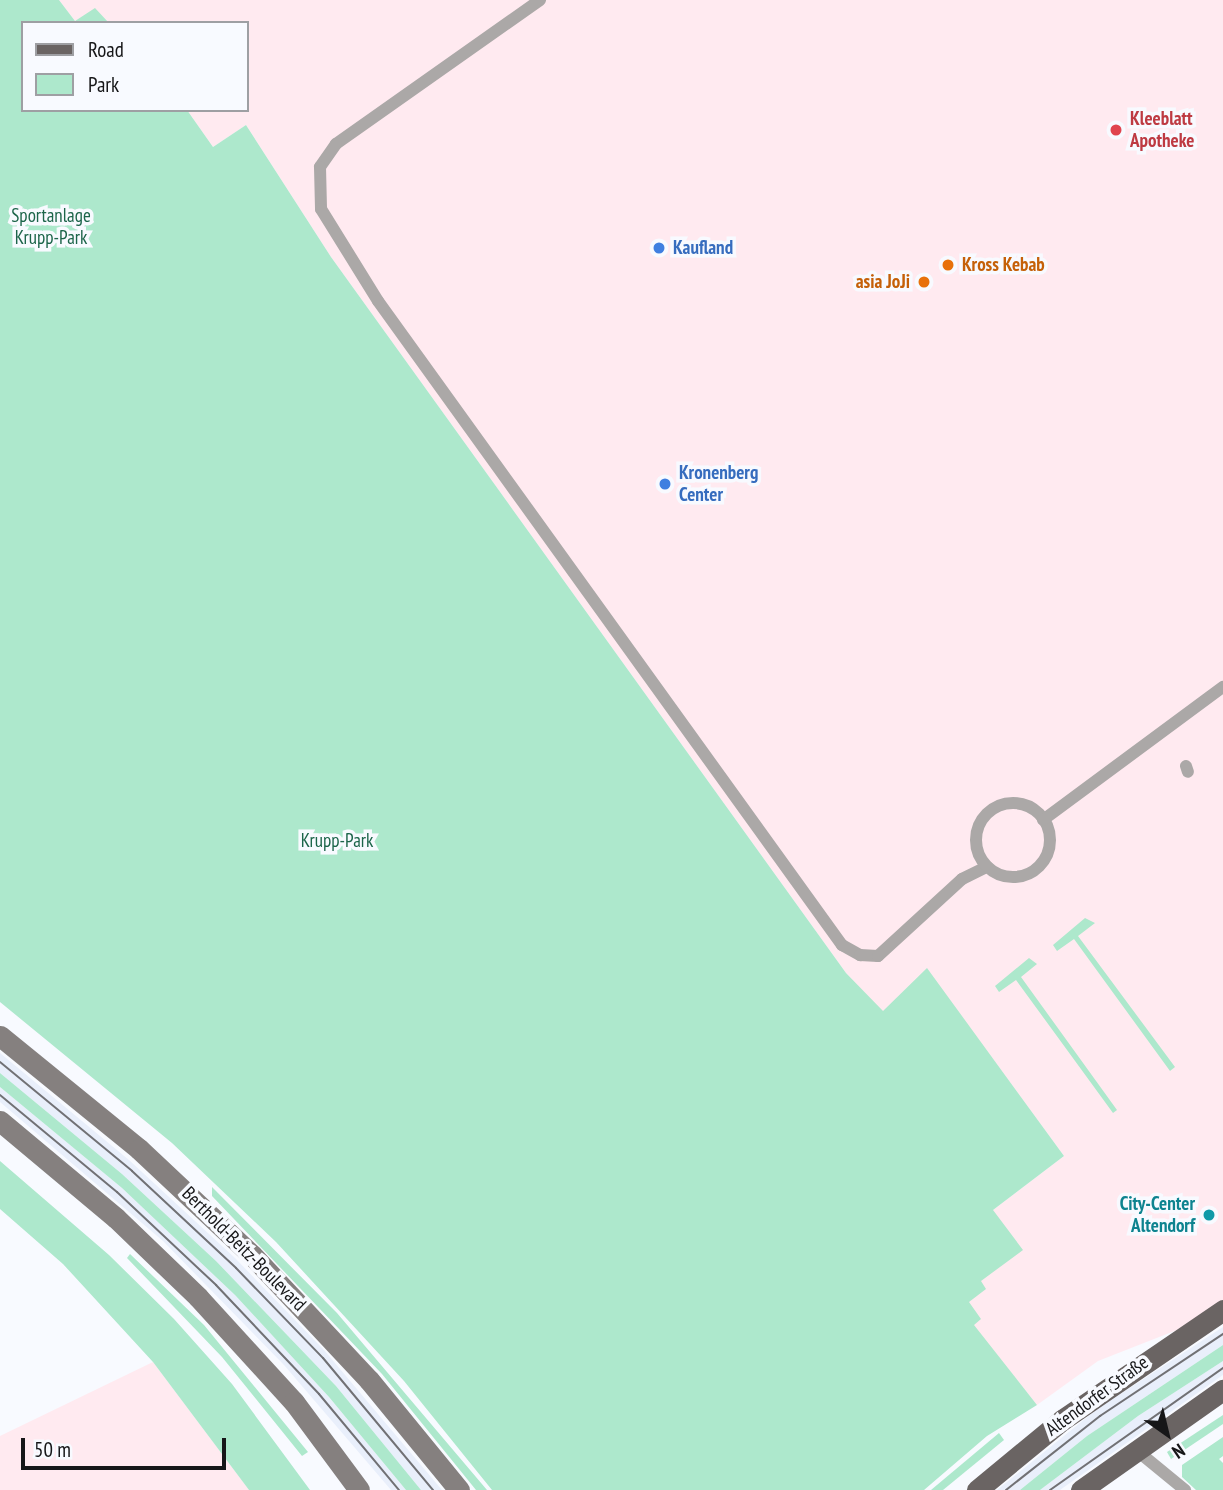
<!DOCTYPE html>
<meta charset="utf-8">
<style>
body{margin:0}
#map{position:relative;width:1223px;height:1490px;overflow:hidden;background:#f8faff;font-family:"PT Sans Narrow",sans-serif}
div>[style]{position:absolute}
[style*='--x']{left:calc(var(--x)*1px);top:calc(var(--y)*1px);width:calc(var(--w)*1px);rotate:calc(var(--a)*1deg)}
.commercial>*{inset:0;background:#ffeaf0}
.built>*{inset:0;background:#e9effb}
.green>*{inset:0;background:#ade8cc}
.lane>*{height:12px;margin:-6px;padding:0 6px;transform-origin:6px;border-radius:6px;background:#aba8a7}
.lane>.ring{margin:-6px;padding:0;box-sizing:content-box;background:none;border:12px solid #aba8a7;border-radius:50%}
.secondary>*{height:21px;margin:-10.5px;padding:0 10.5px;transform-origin:10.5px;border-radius:10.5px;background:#85807f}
.primary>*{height:21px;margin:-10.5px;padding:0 10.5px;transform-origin:10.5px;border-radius:10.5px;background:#6a6463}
.tram>*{height:2px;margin:-1px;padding:0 1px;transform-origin:1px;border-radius:1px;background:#717175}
.dots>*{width:19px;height:19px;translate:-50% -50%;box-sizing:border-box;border:4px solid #f8faff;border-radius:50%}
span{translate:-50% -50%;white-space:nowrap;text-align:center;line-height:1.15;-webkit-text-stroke:7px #f8faff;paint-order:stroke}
.health-label{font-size:19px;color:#be3a42;font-weight:700}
.left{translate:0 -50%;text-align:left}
.park-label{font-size:19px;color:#1c654a}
.shop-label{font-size:19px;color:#366cbe;font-weight:700}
.food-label{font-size:19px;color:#c56008;font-weight:700}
.right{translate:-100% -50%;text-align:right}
.culture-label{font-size:19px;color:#0d838f;font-weight:700}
.street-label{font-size:19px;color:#161618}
.legend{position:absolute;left:21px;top:21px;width:228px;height:91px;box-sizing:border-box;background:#f8faff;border:2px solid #9e9fa3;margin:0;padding:9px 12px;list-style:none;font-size:21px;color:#161618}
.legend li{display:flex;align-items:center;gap:14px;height:35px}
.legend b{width:35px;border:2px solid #9e9fa3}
.north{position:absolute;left:1132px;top:1399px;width:70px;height:70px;-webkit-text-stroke:5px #f8faff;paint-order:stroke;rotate:146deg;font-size:19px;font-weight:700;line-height:28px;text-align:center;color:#161618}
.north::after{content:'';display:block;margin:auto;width:24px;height:32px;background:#161618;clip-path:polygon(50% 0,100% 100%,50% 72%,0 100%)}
.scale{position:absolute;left:21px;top:1438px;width:205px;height:32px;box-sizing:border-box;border:4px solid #161618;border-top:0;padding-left:9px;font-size:21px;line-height:24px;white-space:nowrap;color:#161618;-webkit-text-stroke:5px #f8faff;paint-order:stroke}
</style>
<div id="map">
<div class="commercial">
<div style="clip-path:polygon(59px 0,1223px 0,1223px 1300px,1177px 1330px,1098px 1361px,1037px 1405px,973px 1325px,969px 1302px,980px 1281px,993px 1210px,1064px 1156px,927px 969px,883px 1012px,846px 973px,331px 257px,246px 125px,213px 147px,187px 110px,247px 110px,247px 23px,109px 23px,95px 9px,75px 21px)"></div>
<div style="clip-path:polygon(153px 1362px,249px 1490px,0 1490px,0 1436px)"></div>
</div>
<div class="built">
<div style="clip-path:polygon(0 1053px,129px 1160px,235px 1258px,324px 1350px,442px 1490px,421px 1490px,336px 1386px,216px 1261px,122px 1174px,0 1073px)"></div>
<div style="clip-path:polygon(0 1087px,122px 1188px,235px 1295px,329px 1397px,406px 1490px,391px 1490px,284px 1365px,163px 1241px,0 1102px)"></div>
<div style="clip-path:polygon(1223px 1327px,1223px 1345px,1087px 1436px,1020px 1490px,997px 1490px,1096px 1410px)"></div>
<div style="clip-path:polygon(1223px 1361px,1223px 1375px,1060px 1490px,1040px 1490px,1138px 1416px)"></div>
</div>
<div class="green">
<div style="clip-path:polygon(0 0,59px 0,75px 21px,95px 8px,109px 23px,23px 23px,23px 110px,187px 110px,213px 147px,246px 125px,331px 257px,846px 973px,883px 1011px,927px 968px,1064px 1156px,993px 1210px,1023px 1250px,981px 1281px,986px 1289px,969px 1302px,981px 1319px,974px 1325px,1037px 1405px,987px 1436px,924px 1490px,492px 1490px,404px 1381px,276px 1242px,172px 1143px,0 1002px)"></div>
<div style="clip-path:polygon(1085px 918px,1095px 923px,1078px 936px,1175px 1067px,1170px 1071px,1074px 939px,1057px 951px,1053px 945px)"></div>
<div style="clip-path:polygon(1029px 958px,1037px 964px,1021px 977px,1117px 1110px,1113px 1113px,1016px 980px,999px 992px,995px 986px)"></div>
<div style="clip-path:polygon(0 1073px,122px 1174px,216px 1261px,336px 1386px,421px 1490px,406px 1490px,329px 1397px,235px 1295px,122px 1188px,0 1087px)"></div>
<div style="clip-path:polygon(0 1161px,109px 1255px,174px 1319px,232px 1384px,310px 1490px,249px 1490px,153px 1362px,63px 1264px,0 1209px)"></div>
<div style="clip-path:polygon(212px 1187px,337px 1313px,487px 1490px,476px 1490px,382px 1374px,212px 1196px)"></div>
<div style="clip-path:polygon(130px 1254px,204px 1325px,308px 1452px,302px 1456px,222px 1357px,127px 1258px)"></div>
<div style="clip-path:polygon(1223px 1345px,1223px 1361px,1138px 1416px,1040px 1490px,1020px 1490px,1087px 1436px)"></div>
<div style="clip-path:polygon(1223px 1415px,1223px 1424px,1171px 1459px,1167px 1452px)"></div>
<div style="clip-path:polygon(999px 1433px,1004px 1440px,943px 1490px,931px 1490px)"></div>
<div style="clip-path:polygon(1223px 1437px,1223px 1456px,1219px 1459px,1223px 1463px,1223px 1490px,1196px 1490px,1182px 1477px,1182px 1465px)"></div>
</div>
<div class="lane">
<div style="--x:540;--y:0;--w:250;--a:144.8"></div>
<div style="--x:336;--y:144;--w:28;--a:125"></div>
<div style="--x:320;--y:167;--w:42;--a:88.6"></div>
<div style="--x:321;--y:209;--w:108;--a:58.2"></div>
<div style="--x:378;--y:301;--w:794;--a:54.23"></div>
<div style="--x:842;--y:945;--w:21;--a:29"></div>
<div style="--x:860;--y:955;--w:18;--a:3"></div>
<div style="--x:878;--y:956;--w:114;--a:-42.5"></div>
<div style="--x:962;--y:879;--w:28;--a:-26"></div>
<div style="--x:1186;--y:766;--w:6;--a:72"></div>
<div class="ring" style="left:976px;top:803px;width:62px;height:62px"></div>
<div style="--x:1043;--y:820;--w:224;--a:-36.5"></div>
<div style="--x:1135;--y:1449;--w:65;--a:39.4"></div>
</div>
<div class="secondary">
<div style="--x:0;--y:1036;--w:179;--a:39.1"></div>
<div style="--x:139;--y:1149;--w:155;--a:43.2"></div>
<div style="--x:252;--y:1255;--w:171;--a:46.9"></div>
<div style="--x:369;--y:1380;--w:142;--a:50.7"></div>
<div style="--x:0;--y:1121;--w:151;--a:39.9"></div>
<div style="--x:116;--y:1218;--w:114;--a:43.9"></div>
<div style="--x:198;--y:1297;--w:142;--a:47.6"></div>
<div style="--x:294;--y:1402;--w:109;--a:53.5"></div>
</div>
<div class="primary">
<div style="--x:977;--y:1490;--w:110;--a:-39.5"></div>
<div style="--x:1062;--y:1420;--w:195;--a:-34.3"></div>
<div style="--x:1081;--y:1490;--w:174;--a:-35.2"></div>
</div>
<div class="tram">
<div style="--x:0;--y:1062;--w:171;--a:39.5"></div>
<div style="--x:132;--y:1171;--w:142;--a:43"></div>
<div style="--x:236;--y:1268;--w:125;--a:46"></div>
<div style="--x:323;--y:1358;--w:172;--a:50.2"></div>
<div style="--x:0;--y:1095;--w:152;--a:39.7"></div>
<div style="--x:117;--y:1192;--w:136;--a:43.2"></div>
<div style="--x:216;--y:1285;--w:150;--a:46.6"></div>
<div style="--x:319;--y:1394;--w:125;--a:50.2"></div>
<div style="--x:1006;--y:1490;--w:120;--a:-38.2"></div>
<div style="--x:1100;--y:1416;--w:148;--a:-33.7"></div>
<div style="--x:1050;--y:1490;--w:212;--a:-35.2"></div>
</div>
<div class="dots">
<div style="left:1116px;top:130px;background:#e0444e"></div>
<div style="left:659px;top:248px;background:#3f7fe0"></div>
<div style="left:948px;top:265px;background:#e8710a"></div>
<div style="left:924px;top:282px;background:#e8710a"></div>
<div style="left:665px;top:484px;background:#3f7fe0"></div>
<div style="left:1209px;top:1215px;background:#0f9aa8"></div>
</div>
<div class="health-label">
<span class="left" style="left:1130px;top:130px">Kleeblatt<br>Apotheke</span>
</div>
<div class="park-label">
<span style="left:51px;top:227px">Sportanlage<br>Krupp-Park</span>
<span style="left:337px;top:841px">Krupp-Park</span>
</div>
<div class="shop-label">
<span class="left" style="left:673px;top:248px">Kaufland</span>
<span class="left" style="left:679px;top:484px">Kronenberg<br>Center</span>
</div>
<div class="food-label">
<span class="left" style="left:962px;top:265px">Kross Kebab</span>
<span class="right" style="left:910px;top:282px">asia JoJi</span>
</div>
<div class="culture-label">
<span class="right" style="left:1195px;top:1215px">City-Center<br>Altendorf</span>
</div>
<div class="street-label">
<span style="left:244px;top:1249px;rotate:45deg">Berthold-Beitz-Boulevard</span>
<span style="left:1097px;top:1396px;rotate:-36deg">Altendorfer Straße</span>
</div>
<ul class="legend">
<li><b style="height:9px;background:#6a6463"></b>Road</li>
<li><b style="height:19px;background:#ade8cc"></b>Park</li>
</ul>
<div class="north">N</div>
<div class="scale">50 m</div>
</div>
